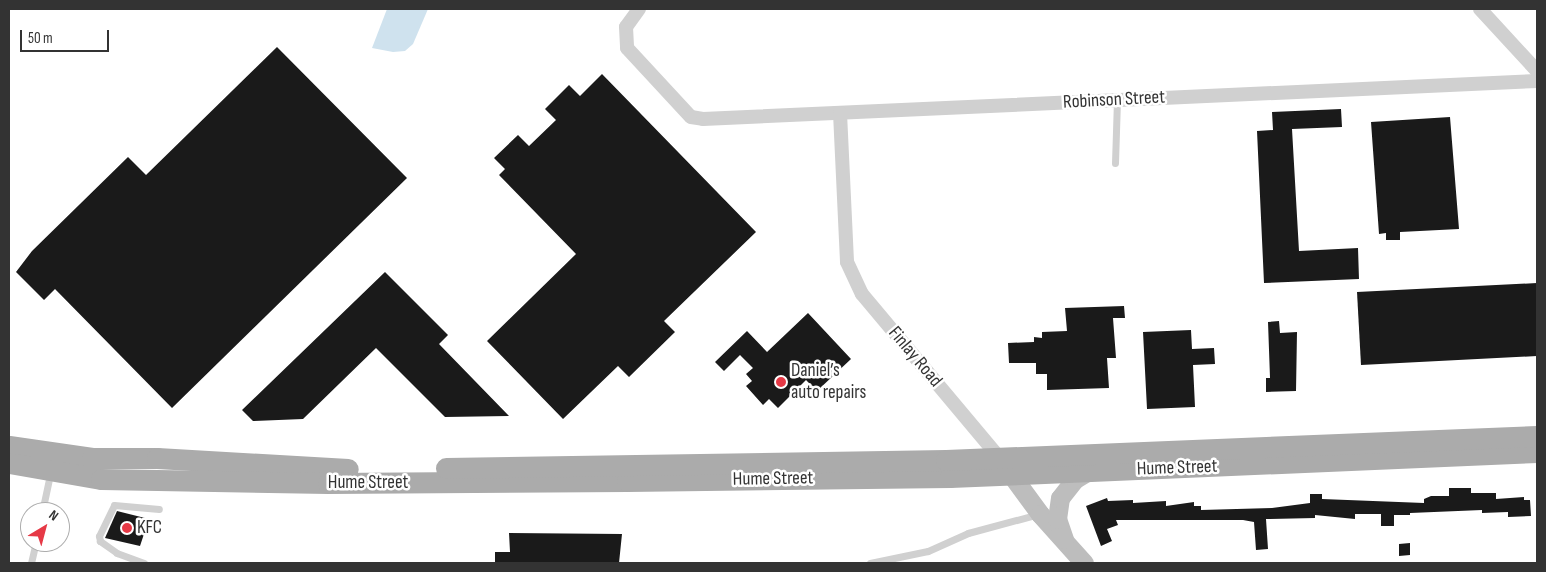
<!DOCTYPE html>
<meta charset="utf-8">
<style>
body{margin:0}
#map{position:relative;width:1546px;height:572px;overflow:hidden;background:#fff;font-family:"Sofia Sans Condensed",sans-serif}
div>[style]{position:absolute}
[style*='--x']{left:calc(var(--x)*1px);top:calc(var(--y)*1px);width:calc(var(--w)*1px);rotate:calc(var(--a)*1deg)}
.water>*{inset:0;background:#cfe2ee}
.building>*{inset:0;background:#1a1a1a}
.lane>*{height:7px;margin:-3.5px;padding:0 3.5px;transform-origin:3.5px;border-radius:3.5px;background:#d0d0d0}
.street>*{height:14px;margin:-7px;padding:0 7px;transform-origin:7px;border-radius:7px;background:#d0d0d0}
.secondary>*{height:19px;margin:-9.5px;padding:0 9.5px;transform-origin:9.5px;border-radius:9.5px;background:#bdbdbd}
.primary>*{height:21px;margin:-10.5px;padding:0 10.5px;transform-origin:10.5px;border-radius:10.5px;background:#ababab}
.dots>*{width:14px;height:14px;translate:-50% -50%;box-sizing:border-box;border:2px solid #fff;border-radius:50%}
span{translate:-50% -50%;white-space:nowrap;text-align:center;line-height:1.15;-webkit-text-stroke:5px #fff;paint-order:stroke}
.street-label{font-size:19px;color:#333}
.poi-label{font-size:19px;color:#333}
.left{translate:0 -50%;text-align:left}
.frame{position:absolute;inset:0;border:10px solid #333;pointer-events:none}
.north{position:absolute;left:20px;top:502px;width:50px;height:50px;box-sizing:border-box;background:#fff;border:1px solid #adadad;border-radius:50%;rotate:37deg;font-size:14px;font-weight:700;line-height:20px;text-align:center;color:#333}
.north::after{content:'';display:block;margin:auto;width:18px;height:22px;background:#e63946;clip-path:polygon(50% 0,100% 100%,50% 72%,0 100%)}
.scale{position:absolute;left:20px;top:30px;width:89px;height:22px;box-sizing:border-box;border:2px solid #333;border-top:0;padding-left:6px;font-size:15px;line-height:18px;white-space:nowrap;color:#333;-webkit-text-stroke:4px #fff;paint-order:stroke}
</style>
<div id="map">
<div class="water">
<div style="clip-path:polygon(387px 9px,428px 9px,413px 44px,405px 51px,393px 52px,372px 48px)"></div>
</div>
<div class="building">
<div style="clip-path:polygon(277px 47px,407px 178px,172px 408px,55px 289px,44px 300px,16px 272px,32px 251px,128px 157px,146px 175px)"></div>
<div style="clip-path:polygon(602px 74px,756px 232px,664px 321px,675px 332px,629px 377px,618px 366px,563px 419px,487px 341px,576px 254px,499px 175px,505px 169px,494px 158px,518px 135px,529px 146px,556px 120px,545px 109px,569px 85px,580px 96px)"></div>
<div style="clip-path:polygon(1341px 109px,1342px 127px,1292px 129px,1299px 251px,1358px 248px,1359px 279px,1264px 283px,1257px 131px,1273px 130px,1272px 112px)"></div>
<div style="clip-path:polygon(1450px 117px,1459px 229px,1400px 232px,1400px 240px,1386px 240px,1386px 233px,1379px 234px,1371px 122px)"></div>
<div style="clip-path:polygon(385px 272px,448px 335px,439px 344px,509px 416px,445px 417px,376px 348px,303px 419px,253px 421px,242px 410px)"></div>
<div style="clip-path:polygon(1537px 283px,1537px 356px,1361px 365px,1357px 292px)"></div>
<div style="clip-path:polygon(1124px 306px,1125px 318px,1113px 318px,1116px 358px,1107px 358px,1109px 388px,1047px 390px,1047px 374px,1036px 374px,1036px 363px,1009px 363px,1008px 343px,1034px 342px,1034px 337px,1042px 338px,1042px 332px,1067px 331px,1065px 308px)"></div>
<div style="clip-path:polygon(808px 313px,851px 359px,817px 391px,806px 380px,778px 408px,769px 399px,763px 405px,746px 386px,752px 381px,746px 374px,753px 368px,740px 355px,724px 371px,715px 362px,747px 331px,767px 352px)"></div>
<div style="clip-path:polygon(1279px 321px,1280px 333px,1297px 332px,1296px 391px,1266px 392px,1266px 378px,1270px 378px,1268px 322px)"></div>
<div style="clip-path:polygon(1191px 330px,1192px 349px,1214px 348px,1215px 364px,1193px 365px,1195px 407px,1147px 409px,1143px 332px)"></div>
<div style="clip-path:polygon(1449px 488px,1471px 488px,1471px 493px,1496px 493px,1496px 499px,1524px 497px,1524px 500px,1530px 500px,1531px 516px,1508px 517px,1508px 512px,1482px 513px,1482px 510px,1410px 513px,1410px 515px,1394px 515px,1394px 526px,1381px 526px,1381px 514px,1355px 514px,1355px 519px,1315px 515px,1315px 518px,1266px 519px,1268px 549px,1256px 550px,1254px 522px,1243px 520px,1116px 520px,1118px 525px,1107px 529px,1112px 541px,1101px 546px,1086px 506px,1107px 498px,1108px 501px,1133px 500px,1133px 503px,1166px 501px,1166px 506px,1194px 502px,1194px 506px,1201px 506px,1201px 510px,1272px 508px,1310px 503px,1310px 494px,1322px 494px,1322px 499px,1424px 503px,1424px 499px,1431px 496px,1449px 496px)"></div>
<div style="clip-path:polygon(117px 511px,149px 519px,140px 546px,105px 538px)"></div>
<div style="clip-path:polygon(509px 533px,622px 534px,619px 563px,495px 563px,495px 552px,510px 552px)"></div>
<div style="clip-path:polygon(1410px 543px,1410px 555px,1399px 556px,1399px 544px)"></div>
</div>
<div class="lane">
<div style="--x:1115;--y:163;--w:63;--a:-88.2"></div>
<div style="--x:42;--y:512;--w:40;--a:-78"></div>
<div style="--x:31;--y:563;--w:22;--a:-77"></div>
<div style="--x:144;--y:563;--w:29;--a:-160"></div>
<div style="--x:117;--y:553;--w:21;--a:-145"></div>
<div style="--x:100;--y:541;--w:5;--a:-101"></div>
<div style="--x:99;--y:536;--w:34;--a:-64"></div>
<div style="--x:114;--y:505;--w:45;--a:5.1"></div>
<div style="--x:870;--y:563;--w:59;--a:-11.7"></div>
<div style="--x:928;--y:551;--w:44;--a:-24.2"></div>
<div style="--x:968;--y:533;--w:73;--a:-15"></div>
</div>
<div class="street">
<div style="--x:639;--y:9;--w:22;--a:126"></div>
<div style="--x:626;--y:27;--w:21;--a:87"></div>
<div style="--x:627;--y:48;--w:94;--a:47.2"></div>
<div style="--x:691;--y:117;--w:12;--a:9"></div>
<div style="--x:703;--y:119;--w:835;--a:-2.61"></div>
<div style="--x:1480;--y:9;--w:84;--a:47.4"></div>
<div style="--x:840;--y:113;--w:149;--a:87.3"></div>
<div style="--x:847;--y:262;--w:35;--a:65"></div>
<div style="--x:862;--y:294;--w:213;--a:50"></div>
</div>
<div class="secondary">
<div style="--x:1004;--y:465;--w:61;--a:53.7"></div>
<div style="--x:1040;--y:514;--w:66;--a:48.1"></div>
<div style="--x:1064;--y:539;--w:21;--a:-109"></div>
<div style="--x:1057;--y:519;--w:21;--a:-82"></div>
<div style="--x:1060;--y:498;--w:24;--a:-52"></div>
<div style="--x:1075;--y:479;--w:17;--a:-31"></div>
</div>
<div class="primary">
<div style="--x:9;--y:446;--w:84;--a:8.2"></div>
<div style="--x:92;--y:458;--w:65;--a:0"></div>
<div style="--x:157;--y:458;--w:191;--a:3.3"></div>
<div style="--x:9;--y:463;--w:93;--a:9.9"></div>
<div style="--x:101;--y:479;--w:227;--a:1"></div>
<div style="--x:328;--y:483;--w:299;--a:-0.4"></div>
<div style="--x:627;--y:481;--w:323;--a:-0.7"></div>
<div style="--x:950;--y:477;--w:588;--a:-2.44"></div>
<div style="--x:446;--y:468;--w:500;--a:-0.92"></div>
<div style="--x:946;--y:460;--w:591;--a:-2.33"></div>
</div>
<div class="dots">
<div style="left:781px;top:382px;background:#e63946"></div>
<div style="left:127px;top:528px;background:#e63946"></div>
</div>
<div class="street-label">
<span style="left:1114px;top:100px;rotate:-3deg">Robinson Street</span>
<span style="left:915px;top:357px;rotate:50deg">Finlay Road</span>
<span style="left:1177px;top:468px;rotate:-2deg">Hume Street</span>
<span style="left:773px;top:479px;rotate:-1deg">Hume Street</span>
<span style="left:368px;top:483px">Hume Street</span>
</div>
<div class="poi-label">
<span class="left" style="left:791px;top:382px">Daniel’s<br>auto repairs</span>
<span class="left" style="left:137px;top:528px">KFC</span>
</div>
<div class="frame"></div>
<div class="north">N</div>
<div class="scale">50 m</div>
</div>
